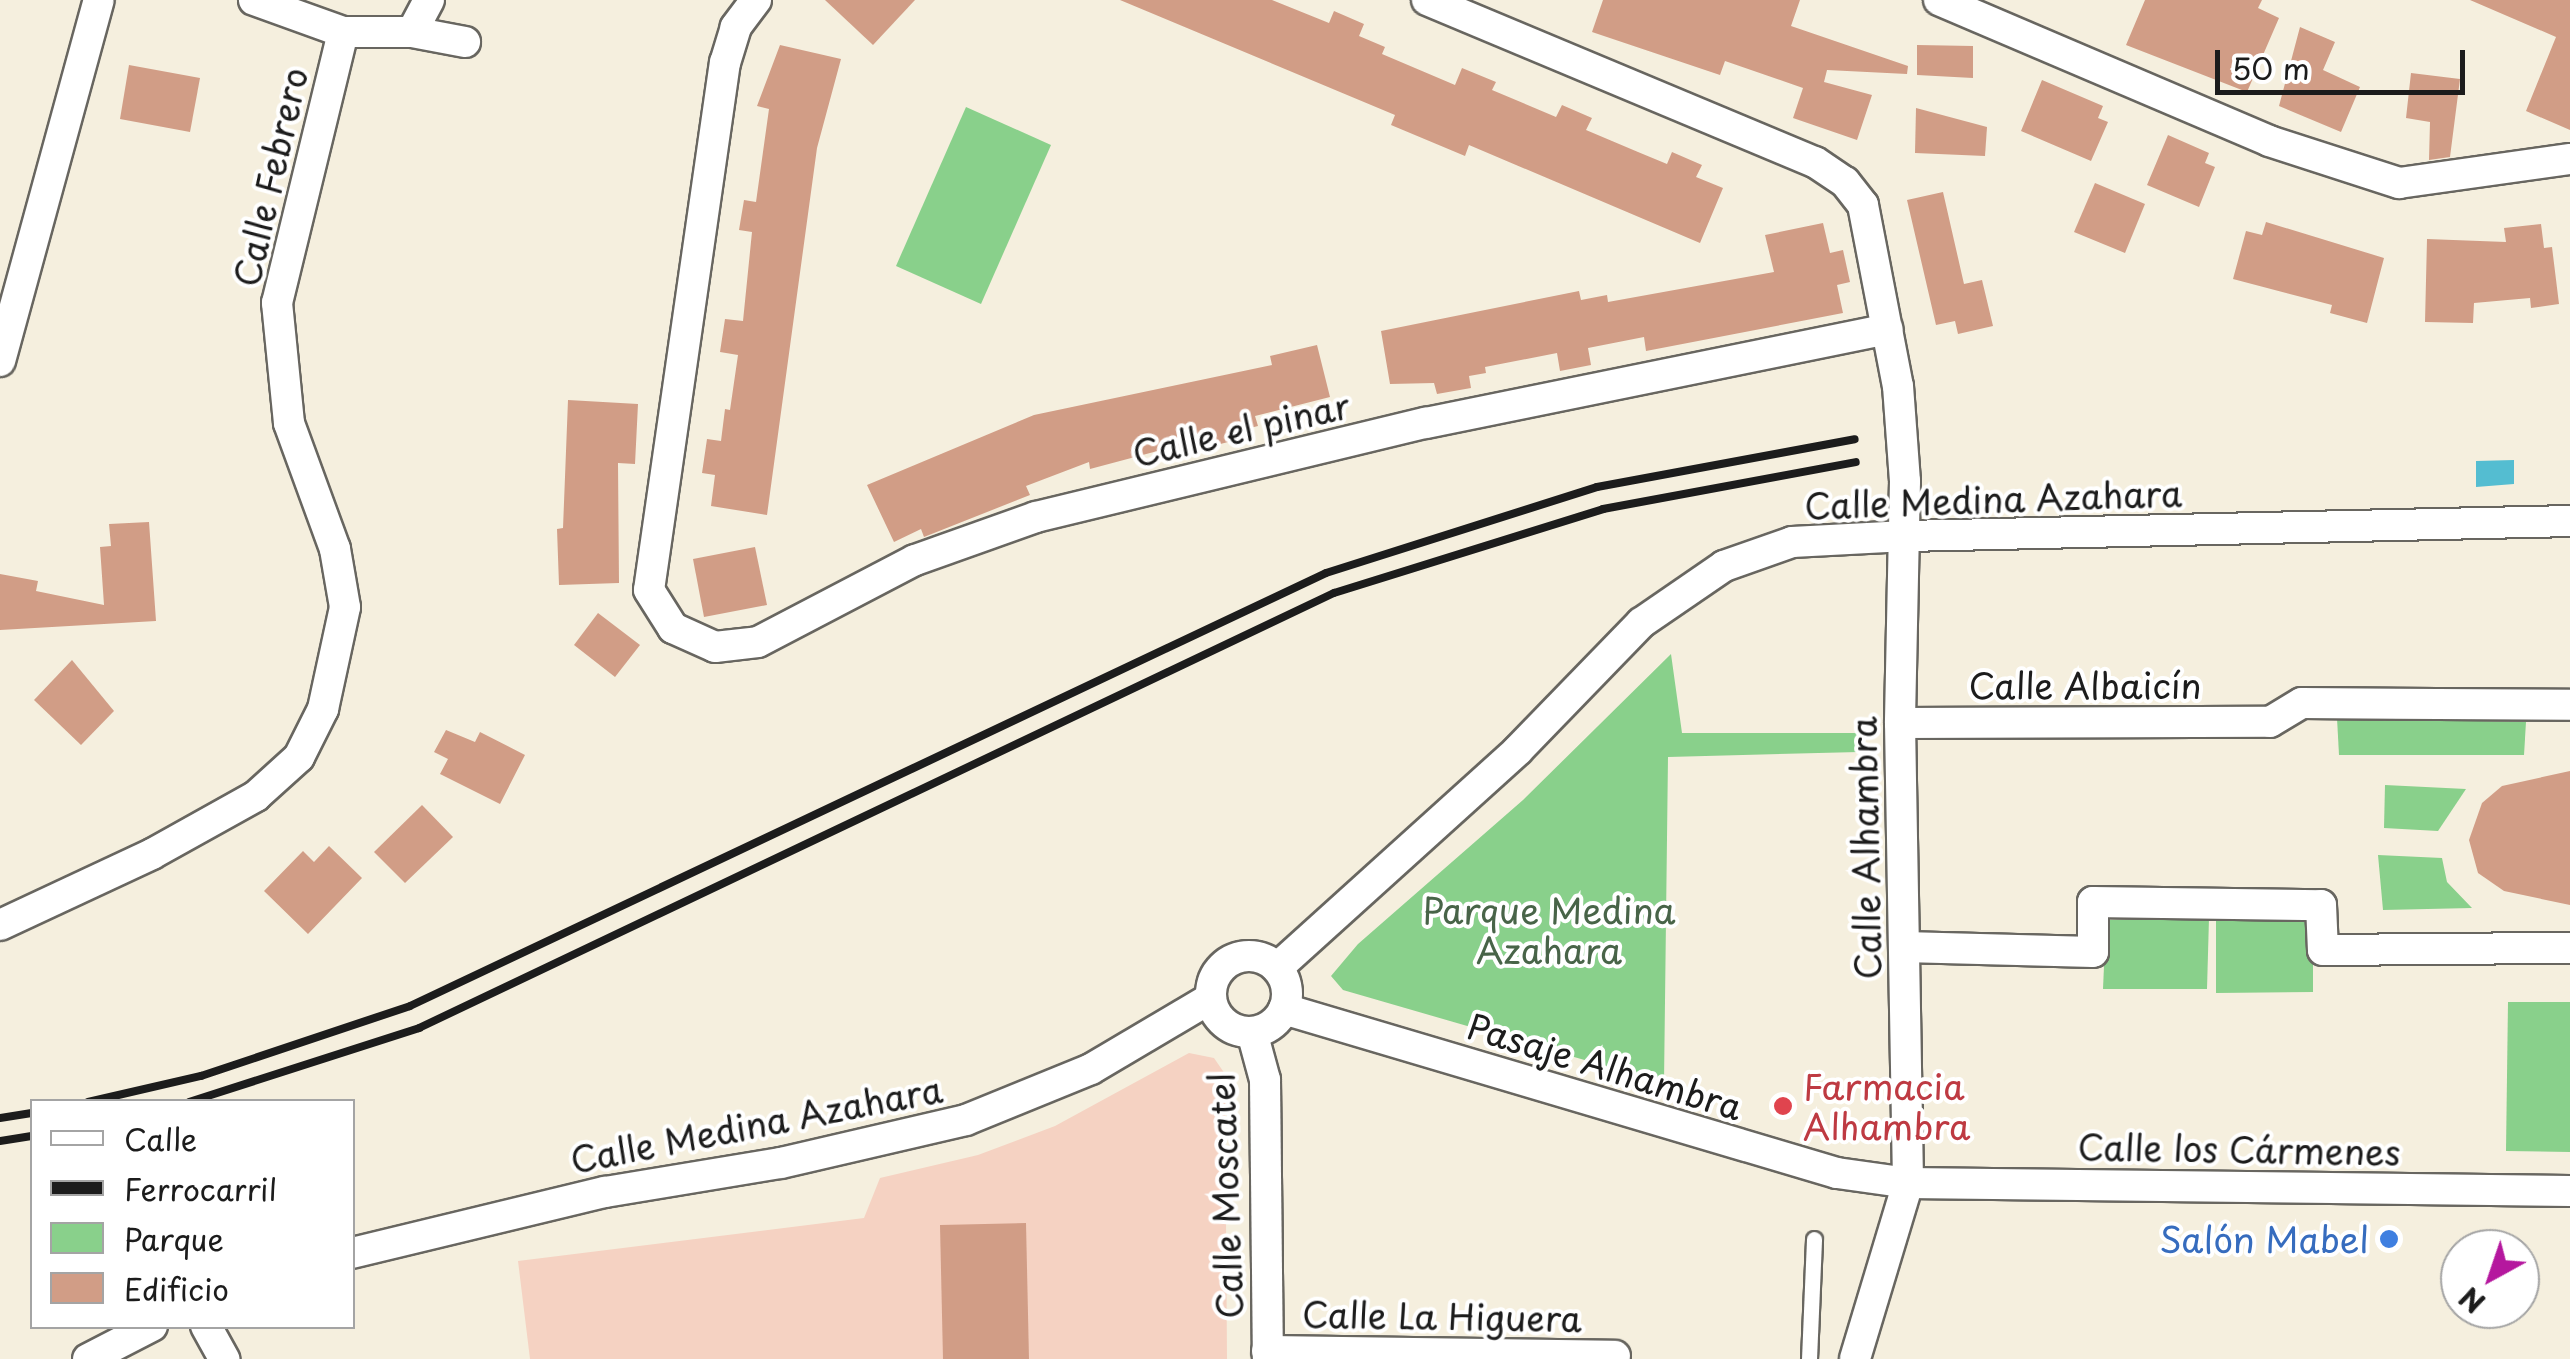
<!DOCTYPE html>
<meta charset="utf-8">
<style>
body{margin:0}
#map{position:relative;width:2570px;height:1359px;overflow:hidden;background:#f5efde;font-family:"Playpen Sans",sans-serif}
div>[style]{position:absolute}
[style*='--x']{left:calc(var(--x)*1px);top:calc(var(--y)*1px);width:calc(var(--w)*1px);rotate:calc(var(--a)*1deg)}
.built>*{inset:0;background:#f5d2c2}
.green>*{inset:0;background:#89d08b}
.water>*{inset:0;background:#54bdd1}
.building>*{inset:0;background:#d19d86}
.roads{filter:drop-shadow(2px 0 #686660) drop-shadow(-2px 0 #686660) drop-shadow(0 2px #686660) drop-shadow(0 -2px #686660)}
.lane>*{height:15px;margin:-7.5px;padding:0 7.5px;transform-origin:7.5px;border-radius:7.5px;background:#fff}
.street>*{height:30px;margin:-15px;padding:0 15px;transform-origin:15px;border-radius:15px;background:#fff}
.street>.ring{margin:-15px;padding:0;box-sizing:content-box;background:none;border:30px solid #fff;border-radius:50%}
.rail>*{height:8px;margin:-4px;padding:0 4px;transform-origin:4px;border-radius:4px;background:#1c1c1c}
.dots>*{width:28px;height:28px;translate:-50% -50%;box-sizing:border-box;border:5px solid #fff;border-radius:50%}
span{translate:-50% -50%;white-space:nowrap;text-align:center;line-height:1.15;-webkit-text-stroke:8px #fff;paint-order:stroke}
.street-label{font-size:35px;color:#1c1c1c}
.park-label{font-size:35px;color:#486448}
.health-label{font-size:35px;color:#be3a42}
.left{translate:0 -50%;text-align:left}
.shop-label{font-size:35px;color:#366cbe}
.right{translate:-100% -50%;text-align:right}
.legend{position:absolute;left:30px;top:1099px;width:325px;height:230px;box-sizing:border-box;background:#fff;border:2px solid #a4a4a4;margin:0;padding:12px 18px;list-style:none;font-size:30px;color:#1c1c1c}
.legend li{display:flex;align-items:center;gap:20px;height:50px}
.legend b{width:50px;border:2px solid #a4a4a4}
.north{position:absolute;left:2440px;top:1229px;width:100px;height:100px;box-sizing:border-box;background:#fff;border:2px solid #a4a4a4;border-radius:50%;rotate:220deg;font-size:28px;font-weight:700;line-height:40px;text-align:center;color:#1c1c1c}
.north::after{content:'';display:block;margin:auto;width:35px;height:45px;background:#b5179e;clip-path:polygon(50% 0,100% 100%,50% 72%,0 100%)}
.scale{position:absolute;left:2215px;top:50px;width:250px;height:45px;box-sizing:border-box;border:5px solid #1c1c1c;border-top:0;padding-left:12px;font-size:30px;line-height:35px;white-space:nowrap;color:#1c1c1c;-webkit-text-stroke:8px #fff;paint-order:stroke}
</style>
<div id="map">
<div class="built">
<div style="clip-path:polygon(1189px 1053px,1214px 1058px,1225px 1074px,1227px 1359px,530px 1359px,518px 1261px,864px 1218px,880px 1178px,978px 1155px,1055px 1126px)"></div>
</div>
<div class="green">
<div style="clip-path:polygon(966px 107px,1051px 145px,981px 304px,896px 266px)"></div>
<div style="clip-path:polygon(1671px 654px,1682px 733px,1858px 733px,1859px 752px,1668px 757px,1664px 1083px,1343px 990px,1331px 976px,1358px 944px,1523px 800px)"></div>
<div style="clip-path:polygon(2337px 718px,2526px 722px,2524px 755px,2339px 755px)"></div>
<div style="clip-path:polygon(2385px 785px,2466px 789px,2438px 831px,2384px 828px)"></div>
<div style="clip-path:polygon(2378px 855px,2442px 858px,2447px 882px,2472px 908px,2383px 910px)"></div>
<div style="clip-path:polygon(2216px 912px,2313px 914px,2313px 992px,2216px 993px)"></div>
<div style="clip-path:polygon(2209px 918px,2207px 989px,2103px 989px,2106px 920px)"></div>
<div style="clip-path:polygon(2508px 1002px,2570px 1002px,2570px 1152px,2506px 1151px)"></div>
</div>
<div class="water">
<div style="clip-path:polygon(2514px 460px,2514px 484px,2476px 487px,2476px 461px)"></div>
</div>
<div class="building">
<div style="clip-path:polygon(825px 0,915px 0,873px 45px)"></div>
<div style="clip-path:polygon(1120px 0,1272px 0,1329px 23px,1334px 11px,1364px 24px,1359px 36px,1385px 47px,1382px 54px,1455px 85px,1462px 68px,1496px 82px,1492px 90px,1556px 117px,1562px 105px,1592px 118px,1586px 130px,1638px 152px,1667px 164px,1672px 152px,1702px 165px,1696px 177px,1723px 188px,1700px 243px,1469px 145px,1465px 156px,1391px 125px,1395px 115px)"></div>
<div style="clip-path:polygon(1603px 0,1800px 0,1791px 26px,1908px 66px,1907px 74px,1827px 70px,1824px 82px,1872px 95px,1857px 140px,1793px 118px,1803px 88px,1725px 61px,1720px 75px,1592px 32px)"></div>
<div style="clip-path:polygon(2145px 0,2262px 0,2258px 8px,2279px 18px,2247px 92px,2126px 45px)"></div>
<div style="clip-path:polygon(2470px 0,2570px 0,2570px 130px,2526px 111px,2556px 37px)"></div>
<div style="clip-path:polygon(2300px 27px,2335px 42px,2323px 70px,2360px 87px,2341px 132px,2279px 106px)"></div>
<div style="clip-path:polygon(780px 45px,841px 59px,817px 148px,767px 515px,711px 506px,715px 475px,702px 473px,707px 439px,721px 441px,725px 409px,730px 410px,738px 355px,720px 352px,725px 319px,743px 321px,752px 232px,739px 230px,744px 200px,756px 202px,769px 109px,757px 106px)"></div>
<div style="clip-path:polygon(1917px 45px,1973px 46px,1973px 78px,1917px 75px)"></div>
<div style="clip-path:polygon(129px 65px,200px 78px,190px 132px,120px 119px)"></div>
<div style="clip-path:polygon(2411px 73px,2460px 79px,2450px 157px,2429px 160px,2430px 122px,2406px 118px)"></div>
<div style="clip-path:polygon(2042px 80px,2103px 106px,2098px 118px,2108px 122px,2091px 161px,2021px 131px)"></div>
<div style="clip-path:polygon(1916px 108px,1987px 127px,1985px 156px,1915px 153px)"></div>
<div style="clip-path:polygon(2168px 135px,2209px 153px,2205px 163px,2215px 167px,2199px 207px,2147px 185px)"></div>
<div style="clip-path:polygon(2095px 183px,2145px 204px,2125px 253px,2074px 232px)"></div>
<div style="clip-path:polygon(1943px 192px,1964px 284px,1982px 280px,1993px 326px,1958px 334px,1955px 321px,1936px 325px,1907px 200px)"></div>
<div style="clip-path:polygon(2266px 222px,2384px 258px,2367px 323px,2330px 313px,2332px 305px,2233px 279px,2246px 231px,2262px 235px)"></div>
<div style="clip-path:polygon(1823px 223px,1830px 253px,1843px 250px,1850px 282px,1837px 285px,1843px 313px,1646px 351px,1644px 337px,1588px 348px,1591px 365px,1560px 371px,1557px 353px,1485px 367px,1486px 373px,1469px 376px,1471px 388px,1437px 394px,1434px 383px,1390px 384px,1381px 331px,1579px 291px,1581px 300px,1607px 295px,1608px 302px,1774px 272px,1765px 235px)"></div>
<div style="clip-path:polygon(2541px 224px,2544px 248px,2552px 247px,2559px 304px,2531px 308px,2530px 298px,2474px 303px,2473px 323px,2425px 322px,2427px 239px,2506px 242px,2504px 228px)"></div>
<div style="clip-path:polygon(1317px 345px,1330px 397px,1255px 416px,1258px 426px,1230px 433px,1232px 441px,1197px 450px,1195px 441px,1090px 469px,1089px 462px,1026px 486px,1030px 495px,924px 537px,921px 529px,894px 542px,867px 485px,1034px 415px,1272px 365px,1270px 356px)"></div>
<div style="clip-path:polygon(568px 400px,638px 404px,635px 464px,618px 463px,619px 583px,559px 585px,557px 529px,563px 528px)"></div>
<div style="clip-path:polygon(149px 522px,156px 621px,0 630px,0 574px,38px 581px,36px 591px,104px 605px,100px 547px,111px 546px,109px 524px)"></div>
<div style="clip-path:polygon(755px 547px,767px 605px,704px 617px,693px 559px)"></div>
<div style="clip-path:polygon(598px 613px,640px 645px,615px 677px,574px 645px)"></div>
<div style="clip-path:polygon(72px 660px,114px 711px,81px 745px,34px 700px)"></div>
<div style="clip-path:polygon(446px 730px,475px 742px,480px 732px,525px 755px,500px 804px,440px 774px,448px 759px,434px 752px)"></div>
<div style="clip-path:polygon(2570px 771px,2570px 905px,2504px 891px,2478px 873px,2469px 840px,2482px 803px,2502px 786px)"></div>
<div style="clip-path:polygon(422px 805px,453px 837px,405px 883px,374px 852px)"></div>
<div style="clip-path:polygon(329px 846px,362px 878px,308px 934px,264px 891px,303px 851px,314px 862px)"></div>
<div style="clip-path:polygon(1026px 1223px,1029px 1359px,943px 1359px,940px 1225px)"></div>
</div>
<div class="roads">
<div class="lane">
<div style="--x:1809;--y:1359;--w:120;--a:-87.6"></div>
</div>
<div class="street">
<div style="--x:254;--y:0;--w:95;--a:19.8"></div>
<div style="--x:343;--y:32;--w:69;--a:0"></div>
<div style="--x:412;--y:32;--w:54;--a:10.7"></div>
<div style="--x:756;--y:0;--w:34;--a:127"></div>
<div style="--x:736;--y:27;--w:37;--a:107"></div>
<div style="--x:725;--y:62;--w:533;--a:98.19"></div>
<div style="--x:649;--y:590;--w:45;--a:57.7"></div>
<div style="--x:673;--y:628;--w:46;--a:24.3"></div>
<div style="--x:715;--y:647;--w:43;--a:-6.6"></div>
<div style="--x:758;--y:642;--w:177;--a:-27.6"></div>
<div style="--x:915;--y:560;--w:128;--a:-19.6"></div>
<div style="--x:1036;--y:517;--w:401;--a:-13.6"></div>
<div style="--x:1426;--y:423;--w:471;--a:-11.5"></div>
<div style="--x:1427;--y:0;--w:420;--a:22.7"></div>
<div style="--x:1815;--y:162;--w:36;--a:34"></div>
<div style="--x:1845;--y:182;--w:29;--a:52"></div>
<div style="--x:1863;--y:205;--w:184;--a:79.1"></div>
<div style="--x:1898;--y:386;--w:95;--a:85.8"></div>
<div style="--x:1905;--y:481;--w:242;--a:91.2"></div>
<div style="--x:1900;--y:723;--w:460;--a:89"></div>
<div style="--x:1908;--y:1183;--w:184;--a:106.8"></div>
<div style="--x:1939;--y:0;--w:359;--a:23.1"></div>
<div style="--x:2269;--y:141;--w:137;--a:17.9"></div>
<div style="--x:2399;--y:183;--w:173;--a:-8"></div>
<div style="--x:412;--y:32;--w:36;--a:-62"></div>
<div style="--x:0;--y:361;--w:374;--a:-74.7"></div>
<div style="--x:1900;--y:723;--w:370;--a:-0.2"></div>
<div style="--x:2270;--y:722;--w:37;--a:-31"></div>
<div style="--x:2302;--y:703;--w:268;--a:0.4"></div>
<div style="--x:0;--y:925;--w:168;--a:-25"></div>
<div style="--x:152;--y:854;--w:119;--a:-29.1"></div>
<div style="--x:256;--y:796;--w:58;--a:-42.2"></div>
<div style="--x:299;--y:757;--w:54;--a:-63.4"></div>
<div style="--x:323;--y:709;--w:104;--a:-77.8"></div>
<div style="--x:345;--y:607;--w:59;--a:-99.8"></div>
<div style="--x:335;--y:549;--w:134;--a:-110.1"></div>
<div style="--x:289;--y:423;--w:121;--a:-95.7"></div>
<div style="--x:277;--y:303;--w:279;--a:-76.3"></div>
<div style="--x:1904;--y:947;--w:189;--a:1.5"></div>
<div style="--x:2093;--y:952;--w:50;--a:-90"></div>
<div style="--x:2093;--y:902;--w:228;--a:0.8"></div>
<div style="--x:2321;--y:905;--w:45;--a:87.5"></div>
<div style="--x:2323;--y:950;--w:247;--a:-0.5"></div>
<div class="ring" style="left:1211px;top:956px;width:46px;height:46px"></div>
<div style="--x:1277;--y:968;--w:325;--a:-42.1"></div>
<div style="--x:1518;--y:750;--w:177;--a:-45.9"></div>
<div style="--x:1641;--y:623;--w:101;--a:-34.5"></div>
<div style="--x:1724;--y:566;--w:72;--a:-19.4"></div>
<div style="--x:1792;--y:542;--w:114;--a:-3"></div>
<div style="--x:1906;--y:536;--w:664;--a:-1.29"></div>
<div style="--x:1284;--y:1009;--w:577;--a:16.52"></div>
<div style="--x:1837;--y:1173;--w:72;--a:8"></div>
<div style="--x:1908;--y:1183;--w:662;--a:0.69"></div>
<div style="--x:1252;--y:1032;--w:50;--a:74.8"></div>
<div style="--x:1265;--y:1080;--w:279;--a:89.4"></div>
<div style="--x:352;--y:1253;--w:260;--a:-13.6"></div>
<div style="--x:605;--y:1192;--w:178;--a:-9.4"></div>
<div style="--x:781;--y:1163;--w:190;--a:-13.1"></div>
<div style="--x:966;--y:1120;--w:135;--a:-22.2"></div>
<div style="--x:1091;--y:1069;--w:139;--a:-30.6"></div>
<div style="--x:206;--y:1326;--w:38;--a:61"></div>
<div style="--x:1267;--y:1351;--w:348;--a:0.8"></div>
<div style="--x:88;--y:1359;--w:72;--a:-27.3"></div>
</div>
</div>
<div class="rail">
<div style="--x:88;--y:1102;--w:116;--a:-13"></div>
<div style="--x:201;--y:1076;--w:220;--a:-18.5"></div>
<div style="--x:410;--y:1006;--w:1013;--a:-25.3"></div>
<div style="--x:1326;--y:573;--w:284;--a:-17.6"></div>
<div style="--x:1597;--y:487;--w:262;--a:-10.5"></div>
<div style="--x:189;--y:1102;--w:242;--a:-17.8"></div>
<div style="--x:419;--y:1028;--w:1013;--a:-25.43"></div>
<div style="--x:1334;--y:593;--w:282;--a:-17.3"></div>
<div style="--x:1603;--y:509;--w:257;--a:-10.5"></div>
<div style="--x:0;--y:1118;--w:32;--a:-9"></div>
<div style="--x:0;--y:1141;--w:32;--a:-9"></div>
</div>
<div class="dots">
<div style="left:1783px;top:1106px;background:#e0444e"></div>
<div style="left:2389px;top:1239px;background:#3f7fe0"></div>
</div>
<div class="street-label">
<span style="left:270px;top:177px;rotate:-77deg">Calle Febrero</span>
<span style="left:1241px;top:429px;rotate:-13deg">Calle el pinar</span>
<span style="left:1993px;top:499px;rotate:-2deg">Calle Medina Azahara</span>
<span style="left:2085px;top:685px">Calle Albaicín</span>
<span style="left:1865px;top:848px;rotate:-91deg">Calle Alhambra</span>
<span style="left:1605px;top:1066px;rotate:17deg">Pasaje Alhambra</span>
<span style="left:756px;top:1124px;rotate:-11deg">Calle Medina Azahara</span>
<span style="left:2239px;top:1149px;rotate:1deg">Calle los Cármenes</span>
<span style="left:1225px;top:1196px;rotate:-92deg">Calle Moscatel</span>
<span style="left:1442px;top:1316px;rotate:1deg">Calle La Higuera</span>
</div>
<div class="park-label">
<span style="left:1549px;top:930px">Parque Medina<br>Azahara</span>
</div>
<div class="health-label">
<span class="left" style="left:1803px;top:1106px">Farmacia<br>Alhambra</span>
</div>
<div class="shop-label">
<span class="right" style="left:2369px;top:1239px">Salón Mabel</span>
</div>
<ul class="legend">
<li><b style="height:12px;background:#fff"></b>Calle</li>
<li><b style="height:12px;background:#1c1c1c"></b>Ferrocarril</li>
<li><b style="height:28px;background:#89d08b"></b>Parque</li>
<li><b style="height:28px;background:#d19d86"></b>Edificio</li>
</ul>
<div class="north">N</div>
<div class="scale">50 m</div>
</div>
